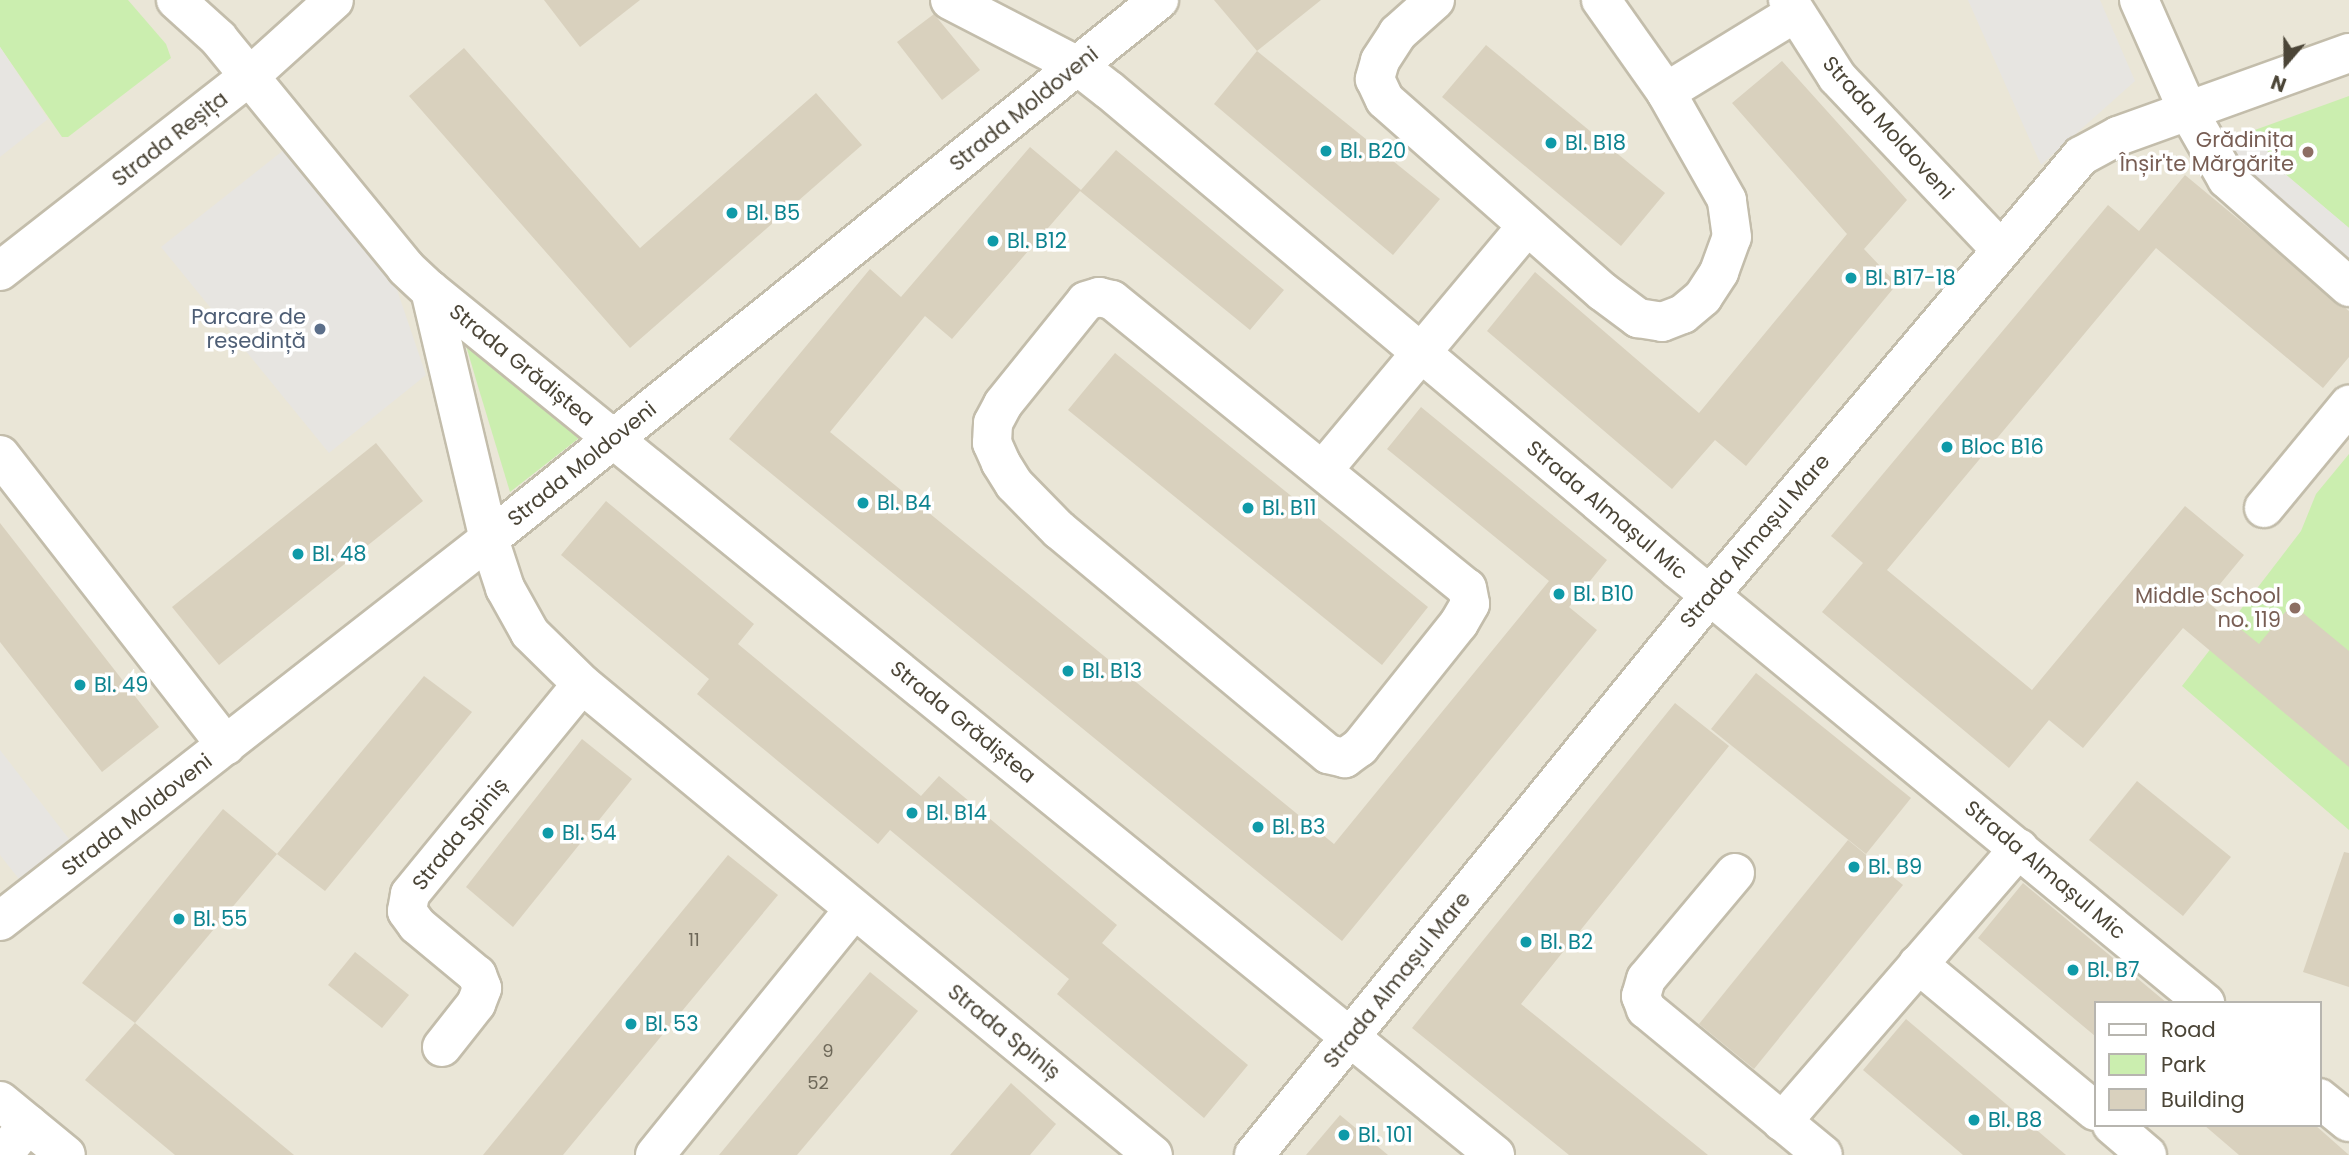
<!DOCTYPE html>
<meta charset="utf-8">
<style>
body{margin:0}
#map{position:relative;width:2349px;height:1155px;overflow:hidden;background:#f6f4e9;font-family:Poppins,sans-serif}
div>[style]{position:absolute}
[style*='--x']{left:calc(var(--x)*1px);top:calc(var(--y)*1px);width:calc(var(--w)*1px);rotate:calc(var(--a)*1deg)}
.residential>*{inset:0;background:#eae6d7}
.green>*{inset:0;background:#cbeeaf}
.parking>*{inset:0;background:#e7e5e1}
.building>*{inset:0;background:#d9d1be}
.roads{filter:drop-shadow(2px 0 #c3bdab) drop-shadow(-2px 0 #c3bdab) drop-shadow(0 2px #c3bdab) drop-shadow(0 -2px #c3bdab)}
.minor>*{height:38px;margin:-19px;padding:0 19px;transform-origin:19px;border-radius:19px;background:#fff}
.dots>*{width:19px;height:19px;translate:-50% -50%;box-sizing:border-box;border:4px solid #fff;border-radius:50%}
span{translate:-50% -50%;white-space:nowrap;text-align:center;line-height:1.15;-webkit-text-stroke:7px #fff;paint-order:stroke}
.number-label{font-size:18px;color:#6e6859}
.number-label span{-webkit-text-stroke-width:0}
.street-label{font-size:21px;color:#4b4537}
.education-label{font-size:21px;color:#785e54}
.right{translate:-100% -50%;text-align:right}
.culture-label{font-size:21px;color:#0d838f}
.left{translate:0 -50%;text-align:left}
.service-label{font-size:21px;color:#4e5e75}
.legend{position:absolute;left:2094px;top:1001px;width:228px;height:126px;box-sizing:border-box;background:#fff;border:2px solid #b7b5af;margin:0;padding:9px 12px;list-style:none;font-size:21px;color:#4b4537}
.legend li{display:flex;align-items:center;gap:14px;height:35px}
.legend b{width:35px;border:2px solid #b7b5af}
.north{position:absolute;left:2251px;top:28px;width:70px;height:70px;-webkit-text-stroke:5px #fff;paint-order:stroke;rotate:200deg;font-size:19px;font-weight:700;line-height:28px;text-align:center;color:#4b4537}
.north::after{content:'';display:block;margin:auto;width:24px;height:32px;background:#4b4537;clip-path:polygon(50% 0,100% 100%,50% 72%,0 100%)}
</style>
<div id="map">
<div class="residential">
<div style="clip-path:polygon(evenodd,0 0,2349px 0,2349px 1155px,0 1155px,0 0,2095px 1003px,2319px 1003px,2319px 1125px,2095px 1125px,2095px 1003px)"></div>
</div>
<div class="green">
<div style="clip-path:polygon(0 0,128px 0,166px 44px,171px 58px,68px 137px,62px 137px,0 47px)"></div>
<div style="clip-path:polygon(2349px 96px,2349px 228px,2284px 173px,2252px 131px)"></div>
<div style="clip-path:polygon(462px 332px,583px 435px,510px 492px,477px 383px)"></div>
<div style="clip-path:polygon(2349px 454px,2349px 830px,2182px 686px,2301px 531px,2316px 494px)"></div>
</div>
<div class="parking">
<div style="clip-path:polygon(1968px 0,2100px 0,2135px 81px,2041px 165px)"></div>
<div style="clip-path:polygon(0 47px,48px 119px,0 157px)"></div>
<div style="clip-path:polygon(2252px 131px,2284px 173px,2349px 228px,2349px 287px,2209px 148px)"></div>
<div style="clip-path:polygon(285px 149px,395px 284px,426px 375px,329px 453px,161px 247px)"></div>
<div style="clip-path:polygon(0 750px,69px 839px,19px 879px,0 855px)"></div>
</div>
<div class="building">
<div style="clip-path:polygon(544px 0,640px 0,580px 47px)"></div>
<div style="clip-path:polygon(1214px 0,1321px 0,1257px 51px)"></div>
<div style="clip-path:polygon(934px 14px,980px 70px,942px 100px,897px 42px)"></div>
<div style="clip-path:polygon(1486px 45px,1665px 193px,1621px 246px,1442px 97px)"></div>
<div style="clip-path:polygon(464px 48px,640px 248px,816px 93px,862px 145px,630px 348px,409px 96px)"></div>
<div style="clip-path:polygon(1257px 51px,1440px 199px,1393px 255px,1214px 104px)"></div>
<div style="clip-path:polygon(1782px 61px,1907px 200px,1864px 249px,1897px 284px,1746px 466px,1715px 440px,1672px 489px,1487px 331px,1535px 272px,1699px 413px,1847px 234px,1732px 103px)"></div>
<div style="clip-path:polygon(1030px 147px,1081px 190px,1116px 150px,1284px 290px,1250px 330px,1080px 191px,952px 339px,925px 316px,830px 432px,1334px 844px,1549px 581px,1387px 449px,1421px 407px,1607px 560px,1569px 607px,1597px 630px,1342px 941px,729px 439px,870px 269px,901px 297px)"></div>
<div style="clip-path:polygon(2185px 175px,2349px 311px,2349px 357px,2323px 388px,2156px 248px,1887px 570px,2032px 690px,2185px 506px,2244px 555px,2206px 601px,2259px 644px,2292px 604px,2349px 651px,2349px 767px,2183px 628px,2083px 748px,2049px 720px,2009px 768px,1822px 612px,1863px 563px,1831px 536px,2108px 205px,2139px 231px)"></div>
<div style="clip-path:polygon(1115px 353px,1428px 607px,1382px 665px,1068px 410px)"></div>
<div style="clip-path:polygon(376px 443px,423px 501px,219px 665px,172px 607px)"></div>
<div style="clip-path:polygon(606px 501px,754px 624px,738px 644px,921px 796px,939px 776px,1117px 925px,1102px 943px,1248px 1065px,1204px 1118px,1057px 994px,1069px 979px,890px 830px,878px 844px,697px 694px,709px 679px,561px 555px)"></div>
<div style="clip-path:polygon(0 523px,159px 727px,102px 772px,0 642px)"></div>
<div style="clip-path:polygon(1756px 673px,1911px 798px,1866px 854px,1711px 729px)"></div>
<div style="clip-path:polygon(424px 676px,472px 712px,325px 891px,277px 854px)"></div>
<div style="clip-path:polygon(1675px 703px,1729px 746px,1521px 1004px,1708px 1155px,1569px 1155px,1412px 1028px)"></div>
<div style="clip-path:polygon(582px 739px,632px 779px,513px 927px,466px 887px)"></div>
<div style="clip-path:polygon(2137px 781px,2231px 857px,2183px 916px,2089px 840px)"></div>
<div style="clip-path:polygon(223px 809px,277px 854px,135px 1023px,82px 983px)"></div>
<div style="clip-path:polygon(1848px 840px,1903px 885px,1754px 1069px,1699px 1024px)"></div>
<div style="clip-path:polygon(2344px 852px,2349px 853px,2349px 987px,2303px 972px)"></div>
<div style="clip-path:polygon(728px 855px,778px 895px,563px 1155px,483px 1155px)"></div>
<div style="clip-path:polygon(2023px 883px,2167px 1003px,2095px 1003px,2095px 1036px,1978px 938px)"></div>
<div style="clip-path:polygon(355px 952px,409px 995px,382px 1028px,328px 985px)"></div>
<div style="clip-path:polygon(870px 972px,918px 1011px,797px 1155px,719px 1155px)"></div>
<div style="clip-path:polygon(1906px 1019px,1985px 1086px,2066px 1155px,1963px 1155px,1863px 1070px)"></div>
<div style="clip-path:polygon(135px 1023px,294px 1155px,175px 1155px,85px 1080px)"></div>
<div style="clip-path:polygon(1011px 1083px,1056px 1124px,1030px 1155px,950px 1155px)"></div>
<div style="clip-path:polygon(1340px 1115px,1388px 1155px,1306px 1155px)"></div>
<div style="clip-path:polygon(2204px 1125px,2315px 1125px,2349px 1155px,2239px 1155px)"></div>
</div>
<div class="roads">
<div class="minor">
<div style="--x:176;--y:0;--w:57;--a:42.1"></div>
<div style="--x:218;--y:38;--w:297;--a:50.7"></div>
<div style="--x:406;--y:268;--w:33;--a:43"></div>
<div style="--x:430;--y:290;--w:1372;--a:39.08"></div>
<div style="--x:950;--y:0;--w:144;--a:27.3"></div>
<div style="--x:1078;--y:66;--w:39;--a:38"></div>
<div style="--x:1109;--y:90;--w:744;--a:40.09"></div>
<div style="--x:1678;--y:569;--w:683;--a:39.47"></div>
<div style="--x:1435;--y:0;--w:50;--a:138.3"></div>
<div style="--x:1398;--y:33;--w:33;--a:123"></div>
<div style="--x:1380;--y:61;--w:19;--a:106"></div>
<div style="--x:1375;--y:79;--w:23;--a:65"></div>
<div style="--x:1385;--y:100;--w:290;--a:41.4"></div>
<div style="--x:1603;--y:292;--w:44;--a:36.6"></div>
<div style="--x:1638;--y:318;--w:24;--a:9"></div>
<div style="--x:1662;--y:322;--w:22;--a:-21"></div>
<div style="--x:1683;--y:314;--w:26;--a:-40"></div>
<div style="--x:1703;--y:297;--w:30;--a:-57"></div>
<div style="--x:1719;--y:272;--w:37;--a:-70"></div>
<div style="--x:1732;--y:237;--w:37;--a:-98"></div>
<div style="--x:1727;--y:200;--w:124;--a:-119.5"></div>
<div style="--x:1666;--y:92;--w:113;--a:-125.2"></div>
<div style="--x:1788;--y:0;--w:91;--a:57.5"></div>
<div style="--x:1837;--y:77;--w:236;--a:46.5"></div>
<div style="--x:2139;--y:0;--w:119;--a:66.2"></div>
<div style="--x:2187;--y:109;--w:81;--a:60.3"></div>
<div style="--x:2227;--y:179;--w:163;--a:41.5"></div>
<div style="--x:1666;--y:92;--w:151;--a:-31.5"></div>
<div style="--x:0;--y:271;--w:317;--a:-38"></div>
<div style="--x:250;--y:76;--w:113;--a:-42.1"></div>
<div style="--x:430;--y:290;--w:256;--a:76.7"></div>
<div style="--x:489;--y:539;--w:52;--a:71.9"></div>
<div style="--x:505;--y:588;--w:51;--a:60.9"></div>
<div style="--x:530;--y:633;--w:73;--a:44.4"></div>
<div style="--x:582;--y:684;--w:740;--a:39.52"></div>
<div style="--x:1099;--y:297;--w:13;--a:13"></div>
<div style="--x:1112;--y:300;--w:457;--a:39.1"></div>
<div style="--x:1467;--y:588;--w:16;--a:79"></div>
<div style="--x:1470;--y:604;--w:22;--a:120"></div>
<div style="--x:1459;--y:623;--w:159;--a:128.6"></div>
<div style="--x:1360;--y:747;--w:19;--a:144"></div>
<div style="--x:1345;--y:758;--w:17;--a:-167"></div>
<div style="--x:1328;--y:754;--w:350;--a:-140.2"></div>
<div style="--x:1059;--y:530;--w:64;--a:-134.4"></div>
<div style="--x:1014;--y:484;--w:25;--a:-122"></div>
<div style="--x:1001;--y:463;--w:22;--a:-114"></div>
<div style="--x:992;--y:443;--w:20;--a:-87"></div>
<div style="--x:993;--y:423;--w:21;--a:-62"></div>
<div style="--x:1003;--y:404;--w:132;--a:-51.1"></div>
<div style="--x:1086;--y:301;--w:14;--a:-17"></div>
<div style="--x:0;--y:455;--w:368;--a:52.1"></div>
<div style="--x:1323;--y:470;--w:318;--a:-50.1"></div>
<div style="--x:2264;--y:508;--w:134;--a:-50.5"></div>
<div style="--x:1735;--y:873;--w:138;--a:130"></div>
<div style="--x:1646;--y:979;--w:18;--a:106"></div>
<div style="--x:1641;--y:996;--w:14;--a:69"></div>
<div style="--x:1646;--y:1009;--w:229;--a:39.5"></div>
<div style="--x:0;--y:921;--w:621;--a:-38"></div>
<div style="--x:489;--y:539;--w:860;--a:-38.82"></div>
<div style="--x:1918;--y:964;--w:230;--a:39.7"></div>
<div style="--x:442;--y:1047;--w:55;--a:-51.7"></div>
<div style="--x:476;--y:1004;--w:17;--a:-69"></div>
<div style="--x:482;--y:988;--w:14;--a:-111"></div>
<div style="--x:477;--y:975;--w:78;--a:-140.2"></div>
<div style="--x:417;--y:925;--w:17;--a:-126"></div>
<div style="--x:407;--y:911;--w:17;--a:-80"></div>
<div style="--x:410;--y:894;--w:271;--a:-50.7"></div>
<div style="--x:2319;--y:1098;--w:38;--a:39"></div>
<div style="--x:0;--y:1101;--w:85;--a:39.3"></div>
<div style="--x:1782;--y:1122;--w:362;--a:-49.1"></div>
<div style="--x:2112;--y:1125;--w:46;--a:40.6"></div>
<div style="--x:3;--y:1155;--w:40;--a:-51"></div>
<div style="--x:655;--y:1155;--w:316;--a:-51"></div>
<div style="--x:1254;--y:1155;--w:722;--a:-50.84"></div>
<div style="--x:1710;--y:595;--w:575;--a:-49.8"></div>
<div style="--x:2081;--y:156;--w:42;--a:-28.4"></div>
<div style="--x:2118;--y:136;--w:245;--a:-19.8"></div>
</div>
</div>
<div class="dots">
<div style="left:1551px;top:143px;background:#0f9aa8"></div>
<div style="left:1326px;top:151px;background:#0f9aa8"></div>
<div style="left:2308px;top:152px;background:#8d6e63"></div>
<div style="left:732px;top:213px;background:#0f9aa8"></div>
<div style="left:993px;top:241px;background:#0f9aa8"></div>
<div style="left:1851px;top:278px;background:#0f9aa8"></div>
<div style="left:320px;top:329px;background:#5c6f8a"></div>
<div style="left:1947px;top:447px;background:#0f9aa8"></div>
<div style="left:863px;top:503px;background:#0f9aa8"></div>
<div style="left:1248px;top:508px;background:#0f9aa8"></div>
<div style="left:298px;top:554px;background:#0f9aa8"></div>
<div style="left:1559px;top:594px;background:#0f9aa8"></div>
<div style="left:2295px;top:608px;background:#8d6e63"></div>
<div style="left:1068px;top:671px;background:#0f9aa8"></div>
<div style="left:80px;top:685px;background:#0f9aa8"></div>
<div style="left:912px;top:813px;background:#0f9aa8"></div>
<div style="left:1258px;top:827px;background:#0f9aa8"></div>
<div style="left:548px;top:833px;background:#0f9aa8"></div>
<div style="left:1854px;top:867px;background:#0f9aa8"></div>
<div style="left:179px;top:919px;background:#0f9aa8"></div>
<div style="left:1526px;top:942px;background:#0f9aa8"></div>
<div style="left:2073px;top:970px;background:#0f9aa8"></div>
<div style="left:631px;top:1024px;background:#0f9aa8"></div>
<div style="left:1974px;top:1120px;background:#0f9aa8"></div>
<div style="left:1344px;top:1135px;background:#0f9aa8"></div>
</div>
<div class="number-label">
<span style="left:694px;top:940px">11</span>
<span style="left:828px;top:1051px">9</span>
<span style="left:818px;top:1083px">52</span>
</div>
<div class="street-label">
<span style="left:1024px;top:109px;rotate:-39deg">Strada Moldoveni</span>
<span style="left:1888px;top:128px;rotate:48deg">Strada Moldoveni</span>
<span style="left:170px;top:139px;rotate:-38deg">Strada Reșița</span>
<span style="left:522px;top:365px;rotate:39deg">Strada Grădiștea</span>
<span style="left:582px;top:464px;rotate:-39deg">Strada Moldoveni</span>
<span style="left:1607px;top:510px;rotate:40deg">Strada Almașul Mic</span>
<span style="left:1755px;top:541px;rotate:-50deg">Strada Almașul Mare</span>
<span style="left:963px;top:722px;rotate:39deg">Strada Grădiștea</span>
<span style="left:137px;top:815px;rotate:-38deg">Strada Moldoveni</span>
<span style="left:460px;top:834px;rotate:-51deg">Strada Spiniș</span>
<span style="left:2045px;top:870px;rotate:40deg">Strada Almașul Mic</span>
<span style="left:1397px;top:980px;rotate:-51deg">Strada Almașul Mare</span>
<span style="left:1004px;top:1032px;rotate:39deg">Strada Spiniș</span>
</div>
<div class="education-label">
<span class="right" style="left:2294px;top:152px">Grădinița<br>Înșir'te Mărgărite</span>
<span class="right" style="left:2281px;top:608px">Middle School<br>no. 119</span>
</div>
<div class="culture-label">
<span class="left" style="left:1565px;top:143px">Bl. B18</span>
<span class="left" style="left:1340px;top:151px">Bl. B20</span>
<span class="left" style="left:746px;top:213px">Bl. B5</span>
<span class="left" style="left:1007px;top:241px">Bl. B12</span>
<span class="left" style="left:1865px;top:278px">Bl. B17-18</span>
<span class="left" style="left:1961px;top:447px">Bloc B16</span>
<span class="left" style="left:877px;top:503px">Bl. B4</span>
<span class="left" style="left:1262px;top:508px">Bl. B11</span>
<span class="left" style="left:312px;top:554px">Bl. 48</span>
<span class="left" style="left:1573px;top:594px">Bl. B10</span>
<span class="left" style="left:1082px;top:671px">Bl. B13</span>
<span class="left" style="left:94px;top:685px">Bl. 49</span>
<span class="left" style="left:926px;top:813px">Bl. B14</span>
<span class="left" style="left:1272px;top:827px">Bl. B3</span>
<span class="left" style="left:562px;top:833px">Bl. 54</span>
<span class="left" style="left:1868px;top:867px">Bl. B9</span>
<span class="left" style="left:193px;top:919px">Bl. 55</span>
<span class="left" style="left:1540px;top:942px">Bl. B2</span>
<span class="left" style="left:2087px;top:970px">Bl. B7</span>
<span class="left" style="left:645px;top:1024px">Bl. 53</span>
<span class="left" style="left:1988px;top:1120px">Bl. B8</span>
<span class="left" style="left:1358px;top:1135px">Bl. 101</span>
</div>
<div class="service-label">
<span class="right" style="left:306px;top:329px">Parcare de<br>reședință</span>
</div>
<ul class="legend">
<li><b style="height:9px;background:#fff"></b>Road</li>
<li><b style="height:19px;background:#cbeeaf"></b>Park</li>
<li><b style="height:19px;background:#d9d1be"></b>Building</li>
</ul>
<div class="north">N</div>
</div>
